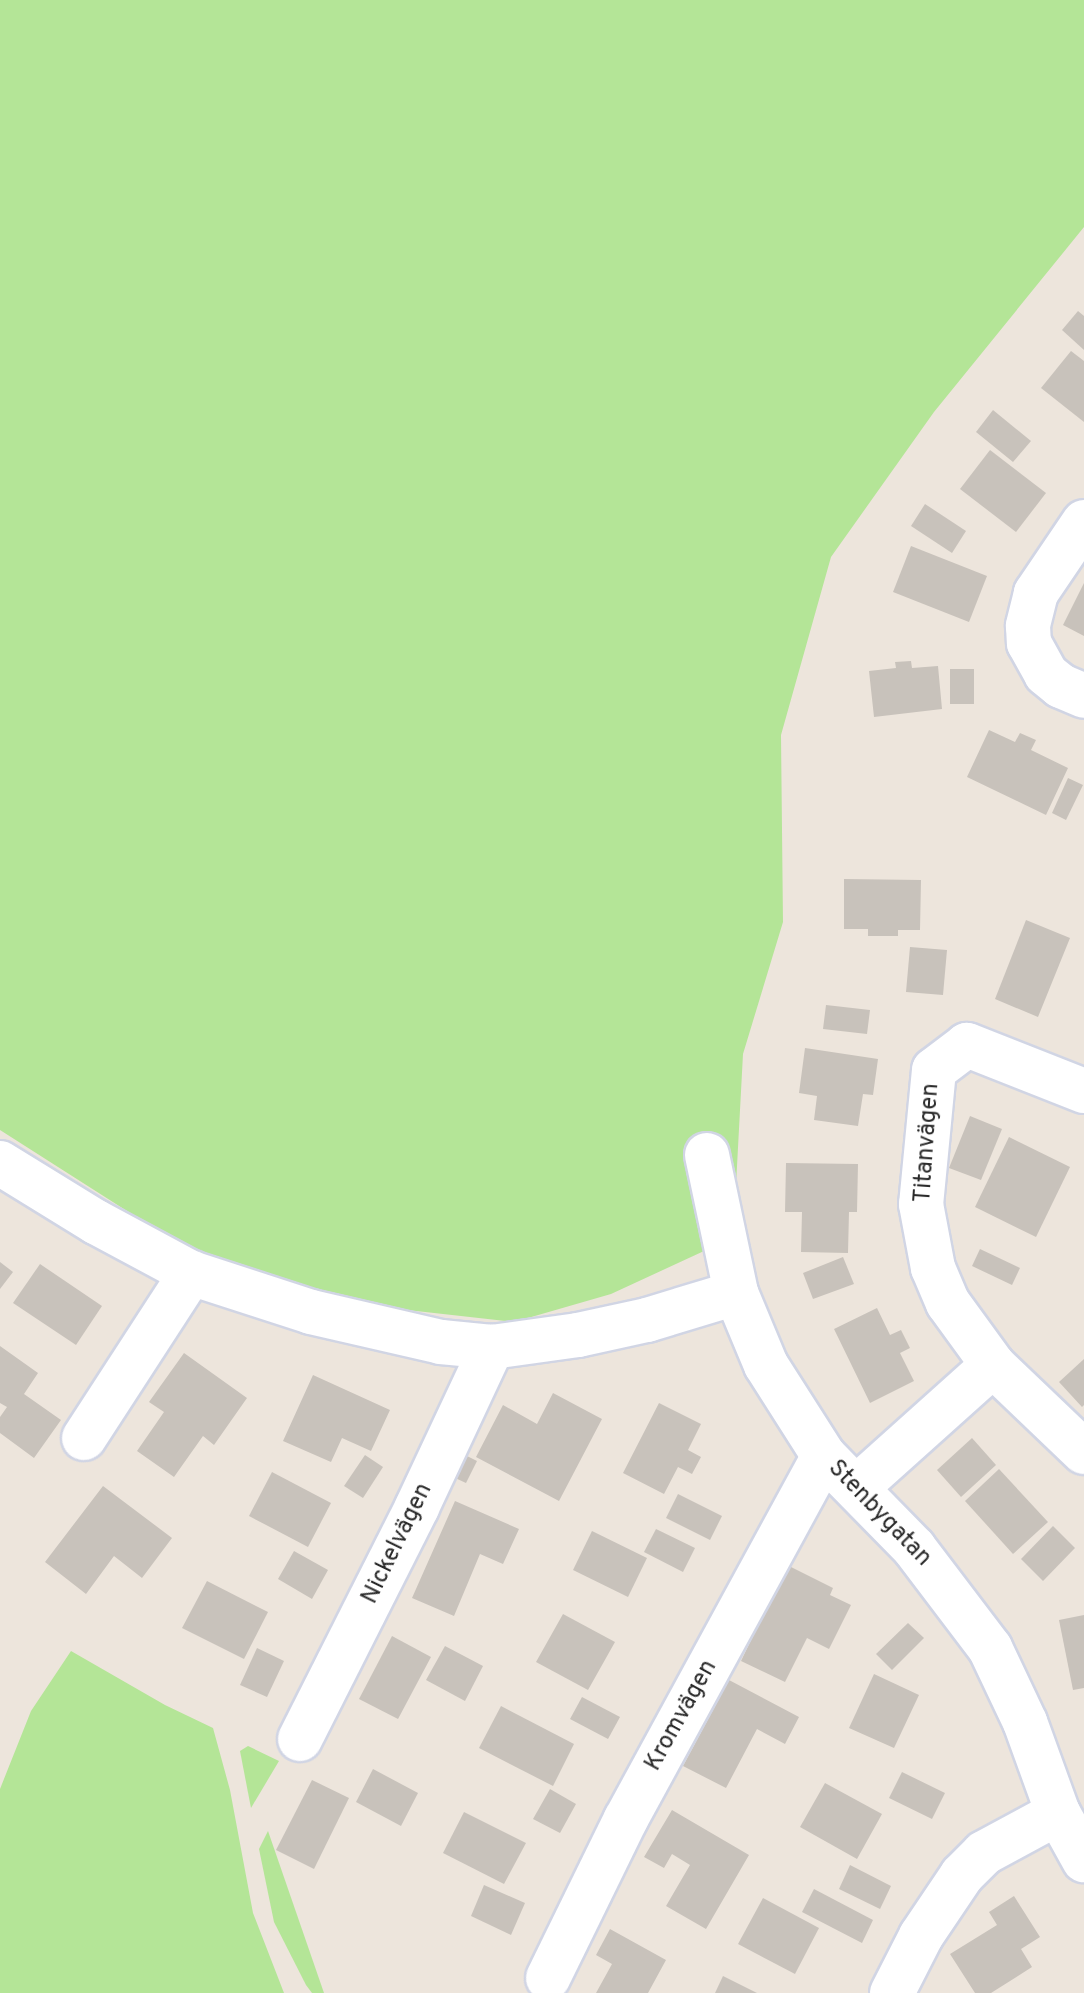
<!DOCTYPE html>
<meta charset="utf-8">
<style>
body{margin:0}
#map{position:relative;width:1084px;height:1993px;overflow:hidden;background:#ede5dc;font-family:Overpass,sans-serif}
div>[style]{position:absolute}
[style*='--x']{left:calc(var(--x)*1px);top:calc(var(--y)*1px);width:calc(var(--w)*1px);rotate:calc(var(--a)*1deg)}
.green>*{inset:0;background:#b4e597}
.building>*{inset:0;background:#c8c2bb}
.roads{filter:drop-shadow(2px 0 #d1d5e4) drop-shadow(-2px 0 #d1d5e4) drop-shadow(0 2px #d1d5e4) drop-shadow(0 -2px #d1d5e4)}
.minor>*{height:44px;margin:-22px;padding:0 22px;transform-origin:22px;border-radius:22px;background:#fff}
span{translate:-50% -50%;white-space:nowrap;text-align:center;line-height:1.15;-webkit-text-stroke:6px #fff;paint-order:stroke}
.street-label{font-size:24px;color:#2a2a2a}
</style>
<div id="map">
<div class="green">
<div style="clip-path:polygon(0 0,1084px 0,1084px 227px,934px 412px,831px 557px,781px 735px,783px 922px,743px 1054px,736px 1185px,743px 1233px,611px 1294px,514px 1322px,336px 1302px,174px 1241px,0 1130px)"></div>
<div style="clip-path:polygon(71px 1651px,165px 1705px,213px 1728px,230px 1790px,253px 1913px,284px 1993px,0 1993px,0 1789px,31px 1711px)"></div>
<div style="clip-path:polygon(248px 1746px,279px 1761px,251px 1808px,240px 1751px)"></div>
<div style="clip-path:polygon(268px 1831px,324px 1993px,312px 1993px,306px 1985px,274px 1922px,259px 1849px)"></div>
</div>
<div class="building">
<div style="clip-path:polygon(1078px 311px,1084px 316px,1084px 350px,1062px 330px)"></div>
<div style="clip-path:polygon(1071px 351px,1084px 361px,1084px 422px,1041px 388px)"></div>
<div style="clip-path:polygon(993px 410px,1031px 441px,1013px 462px,976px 432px)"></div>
<div style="clip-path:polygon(990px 450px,1046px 493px,1016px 532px,960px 489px)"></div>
<div style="clip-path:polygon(925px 504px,966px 531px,952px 553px,911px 526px)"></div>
<div style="clip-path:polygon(911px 546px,987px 576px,969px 622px,893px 592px)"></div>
<div style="clip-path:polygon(1084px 583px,1084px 636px,1063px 625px)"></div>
<div style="clip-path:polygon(911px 661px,912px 668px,938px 666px,942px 709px,874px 717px,869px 671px,896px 668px,895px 662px)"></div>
<div style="clip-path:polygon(950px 669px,974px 669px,974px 704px,950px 704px)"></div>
<div style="clip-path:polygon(989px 730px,1015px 742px,1020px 733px,1036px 740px,1031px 750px,1068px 768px,1046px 815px,967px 777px)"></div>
<div style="clip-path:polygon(1068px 778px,1083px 785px,1066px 820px,1052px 813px)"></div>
<div style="clip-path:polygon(844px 879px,921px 880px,920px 930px,898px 930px,898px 936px,868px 936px,868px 929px,844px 929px)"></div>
<div style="clip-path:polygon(1026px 920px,1070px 938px,1038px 1017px,995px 999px)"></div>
<div style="clip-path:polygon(910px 947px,947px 950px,943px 995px,906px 992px)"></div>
<div style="clip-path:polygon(826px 1005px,870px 1010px,867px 1034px,823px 1029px)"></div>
<div style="clip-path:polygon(805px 1048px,878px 1059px,873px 1095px,863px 1094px,858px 1126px,814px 1120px,817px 1096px,799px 1093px)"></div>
<div style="clip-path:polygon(970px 1116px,1002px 1129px,981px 1180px,949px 1168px)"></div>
<div style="clip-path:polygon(1009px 1137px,1070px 1167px,1036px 1237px,975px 1207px)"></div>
<div style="clip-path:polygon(786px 1163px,858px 1164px,857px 1212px,849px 1212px,848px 1253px,801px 1252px,802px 1212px,785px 1212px)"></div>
<div style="clip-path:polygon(980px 1249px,1020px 1268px,1012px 1285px,972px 1266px)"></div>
<div style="clip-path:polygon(843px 1257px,854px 1284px,813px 1299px,803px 1273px)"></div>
<div style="clip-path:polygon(0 1262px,13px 1272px,0 1289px)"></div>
<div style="clip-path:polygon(40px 1264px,102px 1306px,76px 1345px,13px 1303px)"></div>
<div style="clip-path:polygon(877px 1308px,890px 1335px,901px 1330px,910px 1348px,900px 1353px,914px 1381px,870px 1403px,834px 1329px)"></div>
<div style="clip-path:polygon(0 1346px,38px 1373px,24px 1394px,61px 1420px,34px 1458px,0 1433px,0 1417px,7px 1407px,0 1403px)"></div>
<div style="clip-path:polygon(184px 1353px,247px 1398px,214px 1445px,203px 1436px,174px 1477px,137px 1451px,164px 1412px,149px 1402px)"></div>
<div style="clip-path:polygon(1084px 1359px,1084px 1405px,1082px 1407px,1059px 1382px)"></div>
<div style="clip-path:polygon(313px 1375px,390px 1410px,371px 1451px,342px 1438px,331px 1462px,283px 1441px)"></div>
<div style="clip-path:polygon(553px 1393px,602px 1419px,559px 1501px,476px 1457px,503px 1405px,537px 1424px)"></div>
<div style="clip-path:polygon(659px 1403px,701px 1424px,688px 1450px,701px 1457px,692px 1474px,678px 1467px,664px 1494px,623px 1473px)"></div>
<div style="clip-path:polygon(972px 1438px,996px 1465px,961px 1497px,937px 1470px)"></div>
<div style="clip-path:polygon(365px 1455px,383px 1467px,363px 1498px,344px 1486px)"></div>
<div style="clip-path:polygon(465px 1455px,477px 1461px,466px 1483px,453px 1477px)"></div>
<div style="clip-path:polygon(999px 1469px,1048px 1522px,1013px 1554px,965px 1501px)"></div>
<div style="clip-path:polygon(272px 1472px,331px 1503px,308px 1547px,249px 1516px)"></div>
<div style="clip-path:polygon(103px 1486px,172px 1538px,142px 1578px,114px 1556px,86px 1594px,45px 1562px)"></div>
<div style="clip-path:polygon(678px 1494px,722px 1516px,710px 1540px,666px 1518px)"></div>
<div style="clip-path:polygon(455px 1501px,519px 1529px,503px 1564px,480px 1554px,454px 1616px,412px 1598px)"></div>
<div style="clip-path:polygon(1053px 1526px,1075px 1548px,1043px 1581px,1021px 1559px)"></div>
<div style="clip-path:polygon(656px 1529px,695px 1548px,683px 1572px,644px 1552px)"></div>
<div style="clip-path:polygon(592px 1531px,647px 1558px,628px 1597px,573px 1570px)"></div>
<div style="clip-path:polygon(294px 1551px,328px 1570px,312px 1599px,278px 1579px)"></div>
<div style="clip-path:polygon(787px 1565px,833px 1588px,830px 1595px,851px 1605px,829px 1649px,807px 1638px,785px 1682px,741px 1661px)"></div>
<div style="clip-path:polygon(207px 1581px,268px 1612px,244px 1659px,182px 1628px)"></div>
<div style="clip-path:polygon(563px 1614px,615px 1642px,588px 1690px,536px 1662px)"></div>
<div style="clip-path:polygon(1084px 1615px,1084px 1688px,1073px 1690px,1059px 1620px)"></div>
<div style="clip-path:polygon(908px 1623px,924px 1638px,892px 1670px,876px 1654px)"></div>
<div style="clip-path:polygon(392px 1636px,431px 1657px,398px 1719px,359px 1699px)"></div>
<div style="clip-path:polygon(445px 1646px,483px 1666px,465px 1701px,426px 1680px)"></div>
<div style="clip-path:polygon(257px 1648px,284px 1661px,267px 1697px,240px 1685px)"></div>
<div style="clip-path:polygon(874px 1674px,919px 1695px,894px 1748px,849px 1728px)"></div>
<div style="clip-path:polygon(729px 1680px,799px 1717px,785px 1744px,757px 1729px,726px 1788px,683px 1766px)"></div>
<div style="clip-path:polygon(582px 1697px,620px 1717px,608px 1739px,570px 1719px)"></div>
<div style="clip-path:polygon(501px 1706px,574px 1744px,553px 1786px,479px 1748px)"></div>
<div style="clip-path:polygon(373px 1769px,418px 1793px,401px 1826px,356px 1802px)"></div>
<div style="clip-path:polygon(902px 1772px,945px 1793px,932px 1819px,889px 1798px)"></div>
<div style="clip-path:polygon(312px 1780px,349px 1798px,314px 1869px,276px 1850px)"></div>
<div style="clip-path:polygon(825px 1783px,882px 1814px,857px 1859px,800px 1827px)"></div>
<div style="clip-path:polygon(550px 1789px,576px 1804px,560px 1833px,533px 1819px)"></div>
<div style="clip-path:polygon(672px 1810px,749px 1855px,706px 1929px,666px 1906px,690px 1865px,672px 1854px,664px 1868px,644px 1857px)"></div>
<div style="clip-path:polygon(464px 1812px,526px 1843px,504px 1884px,443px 1853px)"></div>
<div style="clip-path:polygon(850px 1865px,891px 1886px,880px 1909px,839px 1889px)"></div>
<div style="clip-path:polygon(484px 1885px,525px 1903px,511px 1935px,471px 1916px)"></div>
<div style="clip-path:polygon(814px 1889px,873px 1920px,862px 1943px,802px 1912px)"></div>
<div style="clip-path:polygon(1014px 1896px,1040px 1937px,1021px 1949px,1032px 1967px,991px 1993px,975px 1993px,950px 1954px,997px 1925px,989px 1912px)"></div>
<div style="clip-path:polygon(763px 1898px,819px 1928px,795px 1974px,738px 1944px)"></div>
<div style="clip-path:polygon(610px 1929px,666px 1960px,648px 1993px,596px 1993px,612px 1964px,596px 1955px)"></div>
<div style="clip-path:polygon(723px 1976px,757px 1993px,715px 1993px)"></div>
</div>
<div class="roads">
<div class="minor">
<div style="--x:1084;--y:522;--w:86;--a:124.1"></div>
<div style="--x:1036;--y:593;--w:34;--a:104"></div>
<div style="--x:1028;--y:626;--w:17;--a:87"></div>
<div style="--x:1029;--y:643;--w:35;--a:61"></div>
<div style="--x:1046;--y:674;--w:19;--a:39"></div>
<div style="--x:1061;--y:686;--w:25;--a:23"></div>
<div style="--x:1084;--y:1091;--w:126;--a:-158.5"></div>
<div style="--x:967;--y:1045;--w:41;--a:142.9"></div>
<div style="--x:934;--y:1070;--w:135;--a:95.5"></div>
<div style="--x:921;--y:1204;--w:65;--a:79.4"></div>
<div style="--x:933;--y:1268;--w:38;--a:67"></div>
<div style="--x:948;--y:1303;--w:77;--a:54"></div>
<div style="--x:993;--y:1365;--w:126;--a:43.7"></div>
<div style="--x:707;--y:1155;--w:141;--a:78.1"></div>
<div style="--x:736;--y:1293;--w:78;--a:67.4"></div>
<div style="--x:766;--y:1365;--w:108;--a:57.5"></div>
<div style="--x:824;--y:1456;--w:129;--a:45.6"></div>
<div style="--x:914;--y:1548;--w:126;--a:52.8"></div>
<div style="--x:990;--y:1648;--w:82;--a:64.7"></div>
<div style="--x:1025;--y:1722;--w:97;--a:70.1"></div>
<div style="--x:1058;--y:1813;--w:54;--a:61"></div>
<div style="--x:0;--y:1163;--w:113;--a:31.6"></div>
<div style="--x:96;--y:1222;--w:108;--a:28.2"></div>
<div style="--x:191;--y:1273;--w:126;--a:18"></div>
<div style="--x:311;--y:1312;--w:133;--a:13"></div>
<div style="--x:441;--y:1342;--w:51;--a:5.6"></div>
<div style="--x:492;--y:1347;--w:87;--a:-7.9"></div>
<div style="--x:578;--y:1335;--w:71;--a:-12.3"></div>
<div style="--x:647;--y:1320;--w:93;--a:-16.9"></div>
<div style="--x:84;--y:1438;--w:197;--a:-57"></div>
<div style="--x:856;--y:1488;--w:184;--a:-41.9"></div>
<div style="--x:300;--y:1739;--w:260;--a:-63.2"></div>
<div style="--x:417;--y:1507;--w:177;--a:-64.9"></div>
<div style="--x:548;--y:1978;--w:177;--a:-63.9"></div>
<div style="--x:626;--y:1819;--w:413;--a:-61.4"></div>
<div style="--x:892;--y:1993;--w:64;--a:-63"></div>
<div style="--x:921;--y:1936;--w:73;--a:-56.1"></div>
<div style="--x:962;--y:1875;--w:31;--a:-45"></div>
<div style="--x:984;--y:1853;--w:84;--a:-28.4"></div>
</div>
</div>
<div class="street-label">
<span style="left:928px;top:1143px;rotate:-86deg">Titanvägen</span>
<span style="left:879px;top:1514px;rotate:46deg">Stenbygatan</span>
<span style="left:398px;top:1544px;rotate:-64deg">Nickelvägen</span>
<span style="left:682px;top:1716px;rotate:-61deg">Kromvägen</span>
</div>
</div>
